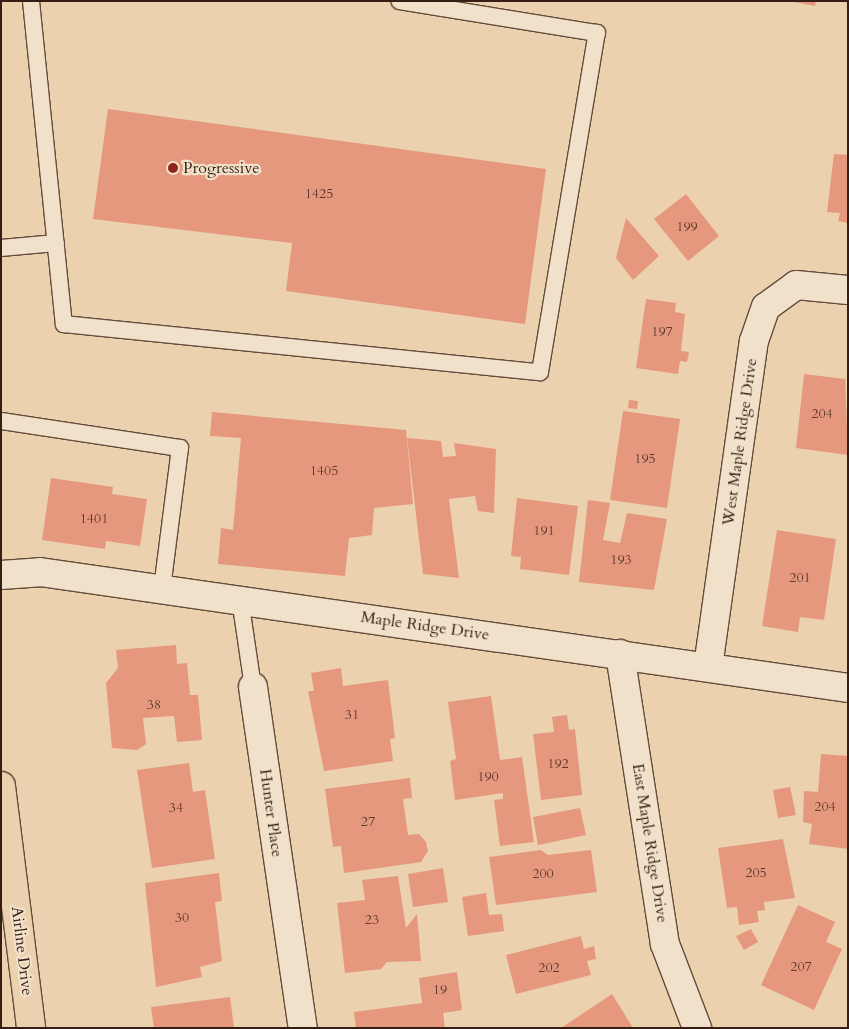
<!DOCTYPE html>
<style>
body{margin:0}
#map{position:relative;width:849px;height:1029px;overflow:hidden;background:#ebd1ad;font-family:Cardo,serif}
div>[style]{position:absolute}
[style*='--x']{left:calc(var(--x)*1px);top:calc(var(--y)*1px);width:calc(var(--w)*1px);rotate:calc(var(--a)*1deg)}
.building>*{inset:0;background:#e6987f}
.roads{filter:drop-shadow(1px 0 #634b3b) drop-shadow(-1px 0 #634b3b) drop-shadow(0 1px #634b3b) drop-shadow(0 -1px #634b3b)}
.lane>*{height:16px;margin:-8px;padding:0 8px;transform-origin:8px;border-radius:8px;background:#f2e1ca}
.street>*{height:28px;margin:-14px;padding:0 14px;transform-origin:14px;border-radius:14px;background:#f2e1ca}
.highway>*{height:28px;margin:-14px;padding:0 14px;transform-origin:14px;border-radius:14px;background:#ebd1ad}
.dots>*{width:14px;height:14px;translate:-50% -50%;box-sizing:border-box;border:2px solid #f2e1ca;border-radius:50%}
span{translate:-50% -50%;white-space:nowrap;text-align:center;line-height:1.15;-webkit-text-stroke:4.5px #f2e1ca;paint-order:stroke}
.number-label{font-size:14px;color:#623c30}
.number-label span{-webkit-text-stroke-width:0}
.poi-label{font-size:16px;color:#361e15}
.left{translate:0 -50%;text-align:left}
.street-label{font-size:16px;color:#361e15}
.frame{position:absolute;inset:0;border:2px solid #361e15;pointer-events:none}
</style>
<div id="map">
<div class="building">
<div style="clip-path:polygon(789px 1px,816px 1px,815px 6px)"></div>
<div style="clip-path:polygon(108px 109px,546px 169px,525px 324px,286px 291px,292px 243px,93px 219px)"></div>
<div style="clip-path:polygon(834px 154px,848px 155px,848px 223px,838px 221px,840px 213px,827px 212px)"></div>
<div style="clip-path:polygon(686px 194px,719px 236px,688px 261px,654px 219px)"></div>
<div style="clip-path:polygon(626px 218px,659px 256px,633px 280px,616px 258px)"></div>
<div style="clip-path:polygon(646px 299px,676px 303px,675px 312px,685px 314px,681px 351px,689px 352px,687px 362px,680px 361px,678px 374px,636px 368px)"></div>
<div style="clip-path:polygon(845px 373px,848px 455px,796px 448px,804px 374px,845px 379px)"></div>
<div style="clip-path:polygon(629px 400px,638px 401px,637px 409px,628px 408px)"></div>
<div style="clip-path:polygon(623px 411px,680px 419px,667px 508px,610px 500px)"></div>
<div style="clip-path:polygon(212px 412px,406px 430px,413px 504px,374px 508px,372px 535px,349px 538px,345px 576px,218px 564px,221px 528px,233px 530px,241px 438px,210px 436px)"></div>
<div style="clip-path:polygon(407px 438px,441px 441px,443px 457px,456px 456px,454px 443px,496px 449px,494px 513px,478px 511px,475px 496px,449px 499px,459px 578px,423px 574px)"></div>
<div style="clip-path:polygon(51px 478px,113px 487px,112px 494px,147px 499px,140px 546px,106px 541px,105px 549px,42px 540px)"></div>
<div style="clip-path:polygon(517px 498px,578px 506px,569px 575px,520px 569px,521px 557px,511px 556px)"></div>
<div style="clip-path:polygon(588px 500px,610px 503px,603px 540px,620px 543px,627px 513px,667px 519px,654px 590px,579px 582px)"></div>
<div style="clip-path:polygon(777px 530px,836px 539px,824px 620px,800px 617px,798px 632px,762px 626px)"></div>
<div style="clip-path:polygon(176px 645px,177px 664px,187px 663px,190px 695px,198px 695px,202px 740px,177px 742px,174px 716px,143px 718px,146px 744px,137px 750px,112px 748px,106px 683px,118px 668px,116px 650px)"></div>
<div style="clip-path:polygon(341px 668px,343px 686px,388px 680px,395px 738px,390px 739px,393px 761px,324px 771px,308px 691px,314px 691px,311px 673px)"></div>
<div style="clip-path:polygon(491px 696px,500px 760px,522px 757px,534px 842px,500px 846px,494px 800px,503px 799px,503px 793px,455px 800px,450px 761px,456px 759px,448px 702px)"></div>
<div style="clip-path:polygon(567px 715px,569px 730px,575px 729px,582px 795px,541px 800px,533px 734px,554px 732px,552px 717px)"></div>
<div style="clip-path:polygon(821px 754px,848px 756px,848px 849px,809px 844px,812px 824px,803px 822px,804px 791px,818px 792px)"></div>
<div style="clip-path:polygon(189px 763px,193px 792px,205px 790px,215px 859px,152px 868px,137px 770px)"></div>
<div style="clip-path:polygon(410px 778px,412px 798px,403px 799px,408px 835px,419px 834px,426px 842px,428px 851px,421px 862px,344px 873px,341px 846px,333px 847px,325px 789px)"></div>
<div style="clip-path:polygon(790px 787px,796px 815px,778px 818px,773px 790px)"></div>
<div style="clip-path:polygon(580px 808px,586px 835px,538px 845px,533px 817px)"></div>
<div style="clip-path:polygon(783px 839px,795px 898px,764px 902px,765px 910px,757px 911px,759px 922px,739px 925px,737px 907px,727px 908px,718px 848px)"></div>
<div style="clip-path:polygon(541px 850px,548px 855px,591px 850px,597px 892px,496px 905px,489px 857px)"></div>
<div style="clip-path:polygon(443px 868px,448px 902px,413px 907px,408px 874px)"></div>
<div style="clip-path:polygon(219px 873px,222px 901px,215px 902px,222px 961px,200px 967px,202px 977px,156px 987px,145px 883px)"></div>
<div style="clip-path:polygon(398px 876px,406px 928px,417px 914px,421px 961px,387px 962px,381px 969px,345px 973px,337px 903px,365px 900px,362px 880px)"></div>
<div style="clip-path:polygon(486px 893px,489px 915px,502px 914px,504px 931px,468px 936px,462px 897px)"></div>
<div style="clip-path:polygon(798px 905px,835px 922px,826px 942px,842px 949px,814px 1010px,761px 985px)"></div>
<div style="clip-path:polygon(751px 929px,758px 942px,744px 950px,736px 936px)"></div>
<div style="clip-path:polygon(581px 936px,584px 949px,594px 946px,596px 959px,587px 961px,591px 975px,516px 994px,506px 955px)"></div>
<div style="clip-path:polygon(457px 972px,462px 1010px,443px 1013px,445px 1028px,356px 1028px,354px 1012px,422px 1003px,419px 978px)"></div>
<div style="clip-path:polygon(612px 994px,633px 1028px,561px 1028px)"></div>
<div style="clip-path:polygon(230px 997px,234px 1028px,154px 1028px,151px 1007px)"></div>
</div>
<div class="roads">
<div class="lane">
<div style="--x:31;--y:1;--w:325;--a:84.2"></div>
<div style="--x:64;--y:324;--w:478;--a:5.8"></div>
<div style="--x:540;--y:372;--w:344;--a:-80.5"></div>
<div style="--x:597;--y:33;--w:200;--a:-170.8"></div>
<div style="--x:1;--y:248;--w:55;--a:-5.2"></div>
<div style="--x:1;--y:421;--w:181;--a:8.6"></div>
<div style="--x:180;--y:448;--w:141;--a:97.3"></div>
<div style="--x:240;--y:599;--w:89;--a:81.6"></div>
</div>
<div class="street">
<div style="--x:1;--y:575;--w:39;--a:-4"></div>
<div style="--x:40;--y:572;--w:816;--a:8.17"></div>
<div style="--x:620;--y:654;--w:293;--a:81.2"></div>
<div style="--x:665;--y:944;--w:90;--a:69.1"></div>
<div style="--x:708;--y:667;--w:329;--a:-82"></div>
<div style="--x:754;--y:341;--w:36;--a:-71"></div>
<div style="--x:766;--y:307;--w:37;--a:-36"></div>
<div style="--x:796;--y:285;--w:52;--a:5.5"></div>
<div style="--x:253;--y:687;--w:345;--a:81.7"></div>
</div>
<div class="highway">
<div style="--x:1;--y:786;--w:244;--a:82.9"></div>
</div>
</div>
<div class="dots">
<div style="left:173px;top:168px;background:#8f2418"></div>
</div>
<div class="number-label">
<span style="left:319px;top:194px">1425</span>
<span style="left:687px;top:227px">199</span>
<span style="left:662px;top:332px">197</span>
<span style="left:822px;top:414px">204</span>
<span style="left:645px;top:459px">195</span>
<span style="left:324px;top:471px">1405</span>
<span style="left:94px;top:519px">1401</span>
<span style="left:544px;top:531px">191</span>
<span style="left:621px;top:560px">193</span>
<span style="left:800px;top:578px">201</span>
<span style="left:154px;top:705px">38</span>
<span style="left:352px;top:715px">31</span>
<span style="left:558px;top:764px">192</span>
<span style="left:488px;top:777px">190</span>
<span style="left:825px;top:807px">204</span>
<span style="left:176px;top:808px">34</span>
<span style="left:368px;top:822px">27</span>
<span style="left:756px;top:873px">205</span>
<span style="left:543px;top:874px">200</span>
<span style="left:182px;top:918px">30</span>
<span style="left:372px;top:920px">23</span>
<span style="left:801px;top:967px">207</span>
<span style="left:549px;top:968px">202</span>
<span style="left:440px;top:990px">19</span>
</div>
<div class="poi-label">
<span class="left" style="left:183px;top:168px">Progressive</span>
</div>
<div class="street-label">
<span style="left:740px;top:442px;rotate:-82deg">West Maple Ridge Drive</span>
<span style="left:425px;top:626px;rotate:8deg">Maple Ridge Drive</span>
<span style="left:271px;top:813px;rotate:82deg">Hunter Place</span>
<span style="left:650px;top:843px;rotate:81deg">East Maple Ridge Drive</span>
<span style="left:22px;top:951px;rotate:83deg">Airline Drive</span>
</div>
<div class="frame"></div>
</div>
